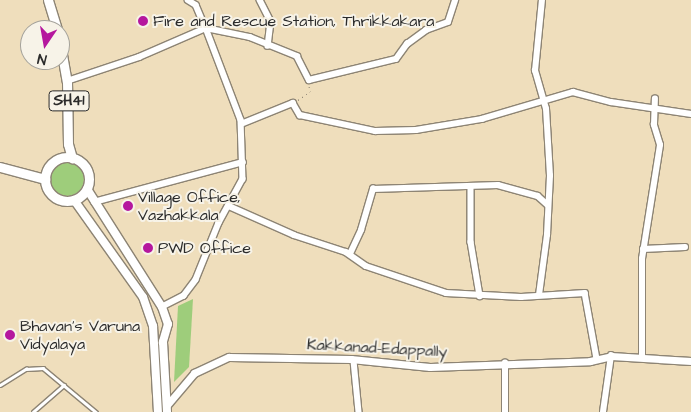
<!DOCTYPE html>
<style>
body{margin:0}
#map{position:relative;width:691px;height:412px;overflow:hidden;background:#efdebc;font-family:"Architects Daughter",sans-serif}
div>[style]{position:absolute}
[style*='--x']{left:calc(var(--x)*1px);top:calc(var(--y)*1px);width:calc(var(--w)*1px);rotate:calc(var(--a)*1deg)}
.green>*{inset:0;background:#9ecd7b}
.round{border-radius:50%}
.path>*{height:1px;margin-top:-0.5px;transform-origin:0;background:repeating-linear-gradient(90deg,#8d8474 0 1px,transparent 0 5px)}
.roads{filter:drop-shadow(1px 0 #8d8474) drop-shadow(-1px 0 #8d8474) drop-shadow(0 1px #8d8474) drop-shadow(0 -1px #8d8474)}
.service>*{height:2.5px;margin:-1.25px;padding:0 1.25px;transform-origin:1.25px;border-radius:1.25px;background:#fff}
.minor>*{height:5.5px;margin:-2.75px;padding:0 2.75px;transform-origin:2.75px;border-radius:2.75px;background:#fff}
.tertiary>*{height:7px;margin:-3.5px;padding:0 3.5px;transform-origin:3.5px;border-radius:3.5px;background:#fff}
.secondary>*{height:8px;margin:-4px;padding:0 4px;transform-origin:4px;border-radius:4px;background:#fff}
.primary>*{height:9px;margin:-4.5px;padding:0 4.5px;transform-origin:4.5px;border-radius:4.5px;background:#fff}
.primary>.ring{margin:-4.5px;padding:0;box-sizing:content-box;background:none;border:9px solid #fff;border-radius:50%}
.dots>*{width:14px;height:14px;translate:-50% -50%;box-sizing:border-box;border:2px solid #f7f3e8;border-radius:50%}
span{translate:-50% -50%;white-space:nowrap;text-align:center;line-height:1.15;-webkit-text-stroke:4px #f7f3e8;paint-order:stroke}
.shield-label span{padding:1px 4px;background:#f7f3e8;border:1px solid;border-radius:4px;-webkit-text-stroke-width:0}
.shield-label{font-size:15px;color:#2b2b2b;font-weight:700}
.poi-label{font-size:16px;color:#2b2b2b}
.left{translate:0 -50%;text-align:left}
.street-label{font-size:16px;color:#2b2b2b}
.north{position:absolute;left:20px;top:20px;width:50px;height:50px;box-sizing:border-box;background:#f7f3e8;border:1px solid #a5a39c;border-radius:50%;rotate:192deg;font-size:14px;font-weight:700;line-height:20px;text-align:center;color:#2b2b2b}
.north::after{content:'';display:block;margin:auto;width:18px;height:22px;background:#b5179e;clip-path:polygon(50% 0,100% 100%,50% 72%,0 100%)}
</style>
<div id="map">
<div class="green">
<div class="round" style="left:50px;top:162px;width:34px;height:34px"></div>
<div style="clip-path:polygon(193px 299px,189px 367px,174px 382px,178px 306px)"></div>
</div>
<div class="path">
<div style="--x:298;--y:100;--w:14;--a:-34"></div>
<div style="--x:310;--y:92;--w:6;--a:-99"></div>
</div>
<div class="roads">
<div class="service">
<div style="--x:0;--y:385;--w:31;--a:-32"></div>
<div style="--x:26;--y:369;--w:17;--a:-3"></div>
<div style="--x:43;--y:368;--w:69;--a:39.7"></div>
<div style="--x:33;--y:412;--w:41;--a:-41.1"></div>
</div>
<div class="minor">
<div style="--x:188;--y:0;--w:9;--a:32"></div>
<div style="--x:196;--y:5;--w:25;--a:67"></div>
<div style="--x:206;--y:28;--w:45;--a:11.6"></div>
<div style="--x:250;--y:37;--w:51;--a:22"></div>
<div style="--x:297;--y:56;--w:27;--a:63"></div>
<div style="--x:309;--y:80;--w:89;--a:-13.6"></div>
<div style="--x:396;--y:59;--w:19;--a:-54"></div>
<div style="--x:407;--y:44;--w:24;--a:-36"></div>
<div style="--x:426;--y:30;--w:23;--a:-20"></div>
<div style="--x:448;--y:22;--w:23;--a:-72"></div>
<div style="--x:260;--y:0;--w:25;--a:63"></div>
<div style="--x:271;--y:22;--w:24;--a:97"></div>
<div style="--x:67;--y:81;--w:76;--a:-18.4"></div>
<div style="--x:139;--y:57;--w:73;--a:-23.4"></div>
<div style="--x:206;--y:28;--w:98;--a:69.2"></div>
<div style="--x:241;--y:120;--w:59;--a:88.1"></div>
<div style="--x:243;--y:179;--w:50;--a:118.6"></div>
<div style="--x:219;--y:223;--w:61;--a:112"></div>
<div style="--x:196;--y:280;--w:20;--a:127"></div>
<div style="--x:184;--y:296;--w:25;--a:153"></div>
<div style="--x:241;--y:124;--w:56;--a:-22"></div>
<div style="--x:293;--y:103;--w:14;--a:60"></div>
<div style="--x:300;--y:115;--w:77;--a:12"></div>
<div style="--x:375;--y:131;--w:41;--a:-1.4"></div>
<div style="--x:416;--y:130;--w:67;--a:-9.5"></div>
<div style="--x:482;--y:119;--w:95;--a:-16.5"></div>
<div style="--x:573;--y:92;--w:39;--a:15"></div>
<div style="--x:611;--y:102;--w:81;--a:8.5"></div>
<div style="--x:471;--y:187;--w:55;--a:90"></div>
<div style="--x:471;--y:242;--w:55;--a:80.5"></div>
<div style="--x:94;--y:202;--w:154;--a:-15"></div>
<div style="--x:229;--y:206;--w:71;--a:24"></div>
<div style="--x:294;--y:235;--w:55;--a:18.1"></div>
<div style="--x:346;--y:252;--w:24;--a:35"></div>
<div style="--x:366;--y:266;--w:84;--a:18.6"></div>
<div style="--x:446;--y:293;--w:75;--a:3.1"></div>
<div style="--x:521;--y:297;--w:64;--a:-3.6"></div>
<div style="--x:585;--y:293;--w:67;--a:79.7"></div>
<div style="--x:643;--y:249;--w:42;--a:-2.7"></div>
<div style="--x:350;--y:254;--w:26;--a:-65"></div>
<div style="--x:361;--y:230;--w:43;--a:-73.7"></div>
<div style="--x:373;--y:189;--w:125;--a:-1.8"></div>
<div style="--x:498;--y:185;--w:41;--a:15.4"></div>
<div style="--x:538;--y:196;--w:13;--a:42"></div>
<div style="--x:539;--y:295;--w:61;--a:-82.4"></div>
<div style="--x:547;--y:235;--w:59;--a:-87.1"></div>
<div style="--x:550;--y:176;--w:67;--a:-93.4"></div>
<div style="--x:546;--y:109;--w:40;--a:-106"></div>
<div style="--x:535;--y:71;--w:71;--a:-84.4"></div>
<div style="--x:642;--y:358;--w:99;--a:-90"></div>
<div style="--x:642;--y:259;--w:115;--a:-81"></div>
<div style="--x:660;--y:145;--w:21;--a:-107"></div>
<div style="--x:654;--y:125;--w:26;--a:-88"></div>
<div style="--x:354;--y:361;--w:51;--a:84.4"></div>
<div style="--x:505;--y:412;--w:49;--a:-90"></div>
<div style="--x:603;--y:412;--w:57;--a:-81.9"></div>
</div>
<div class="tertiary">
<div style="--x:167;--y:405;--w:42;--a:-49.8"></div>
<div style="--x:194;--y:373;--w:38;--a:-25"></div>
<div style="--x:229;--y:357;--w:122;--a:0.9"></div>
<div style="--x:351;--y:359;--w:79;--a:5.8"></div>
<div style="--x:430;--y:367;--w:160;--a:-2.1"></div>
<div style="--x:590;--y:361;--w:22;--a:-13"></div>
<div style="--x:611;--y:356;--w:80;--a:3.6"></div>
</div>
<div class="secondary">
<div style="--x:87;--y:189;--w:140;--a:57.6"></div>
<div style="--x:162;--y:307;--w:18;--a:71"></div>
<div style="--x:168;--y:324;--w:19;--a:106"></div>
<div style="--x:163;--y:342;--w:70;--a:86.7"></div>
<div style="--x:74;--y:200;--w:119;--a:54.6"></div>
<div style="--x:143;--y:297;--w:31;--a:71"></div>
<div style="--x:153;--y:326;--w:86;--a:86.7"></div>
</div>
<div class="primary">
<div style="--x:48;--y:0;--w:31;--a:73"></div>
<div style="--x:60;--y:43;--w:39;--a:80"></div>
<div style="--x:67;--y:81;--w:63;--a:89.1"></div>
<div style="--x:68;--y:144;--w:15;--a:74"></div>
<div class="ring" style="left:45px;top:157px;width:35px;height:35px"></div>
<div style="--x:0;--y:167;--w:47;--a:14.9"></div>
</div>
</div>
<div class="dots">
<div style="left:143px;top:21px;background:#b5179e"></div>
<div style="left:128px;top:206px;background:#b5179e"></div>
<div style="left:148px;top:248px;background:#b5179e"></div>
<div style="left:10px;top:335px;background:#b5179e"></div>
</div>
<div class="shield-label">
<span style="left:69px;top:101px">SH41</span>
</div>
<div class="poi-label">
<span class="left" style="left:153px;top:21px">Fire and Rescue Station, Thrikkakara</span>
<span class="left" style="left:138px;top:206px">Village Office,<br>Vazhakkala</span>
<span class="left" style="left:158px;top:248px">PWD Office</span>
<span class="left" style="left:20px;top:335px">Bhavan's Varuna<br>Vidyalaya</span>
</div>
<div class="street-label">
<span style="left:377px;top:348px;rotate:3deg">Kakkanad-Edappally</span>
</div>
<div class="north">N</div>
</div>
